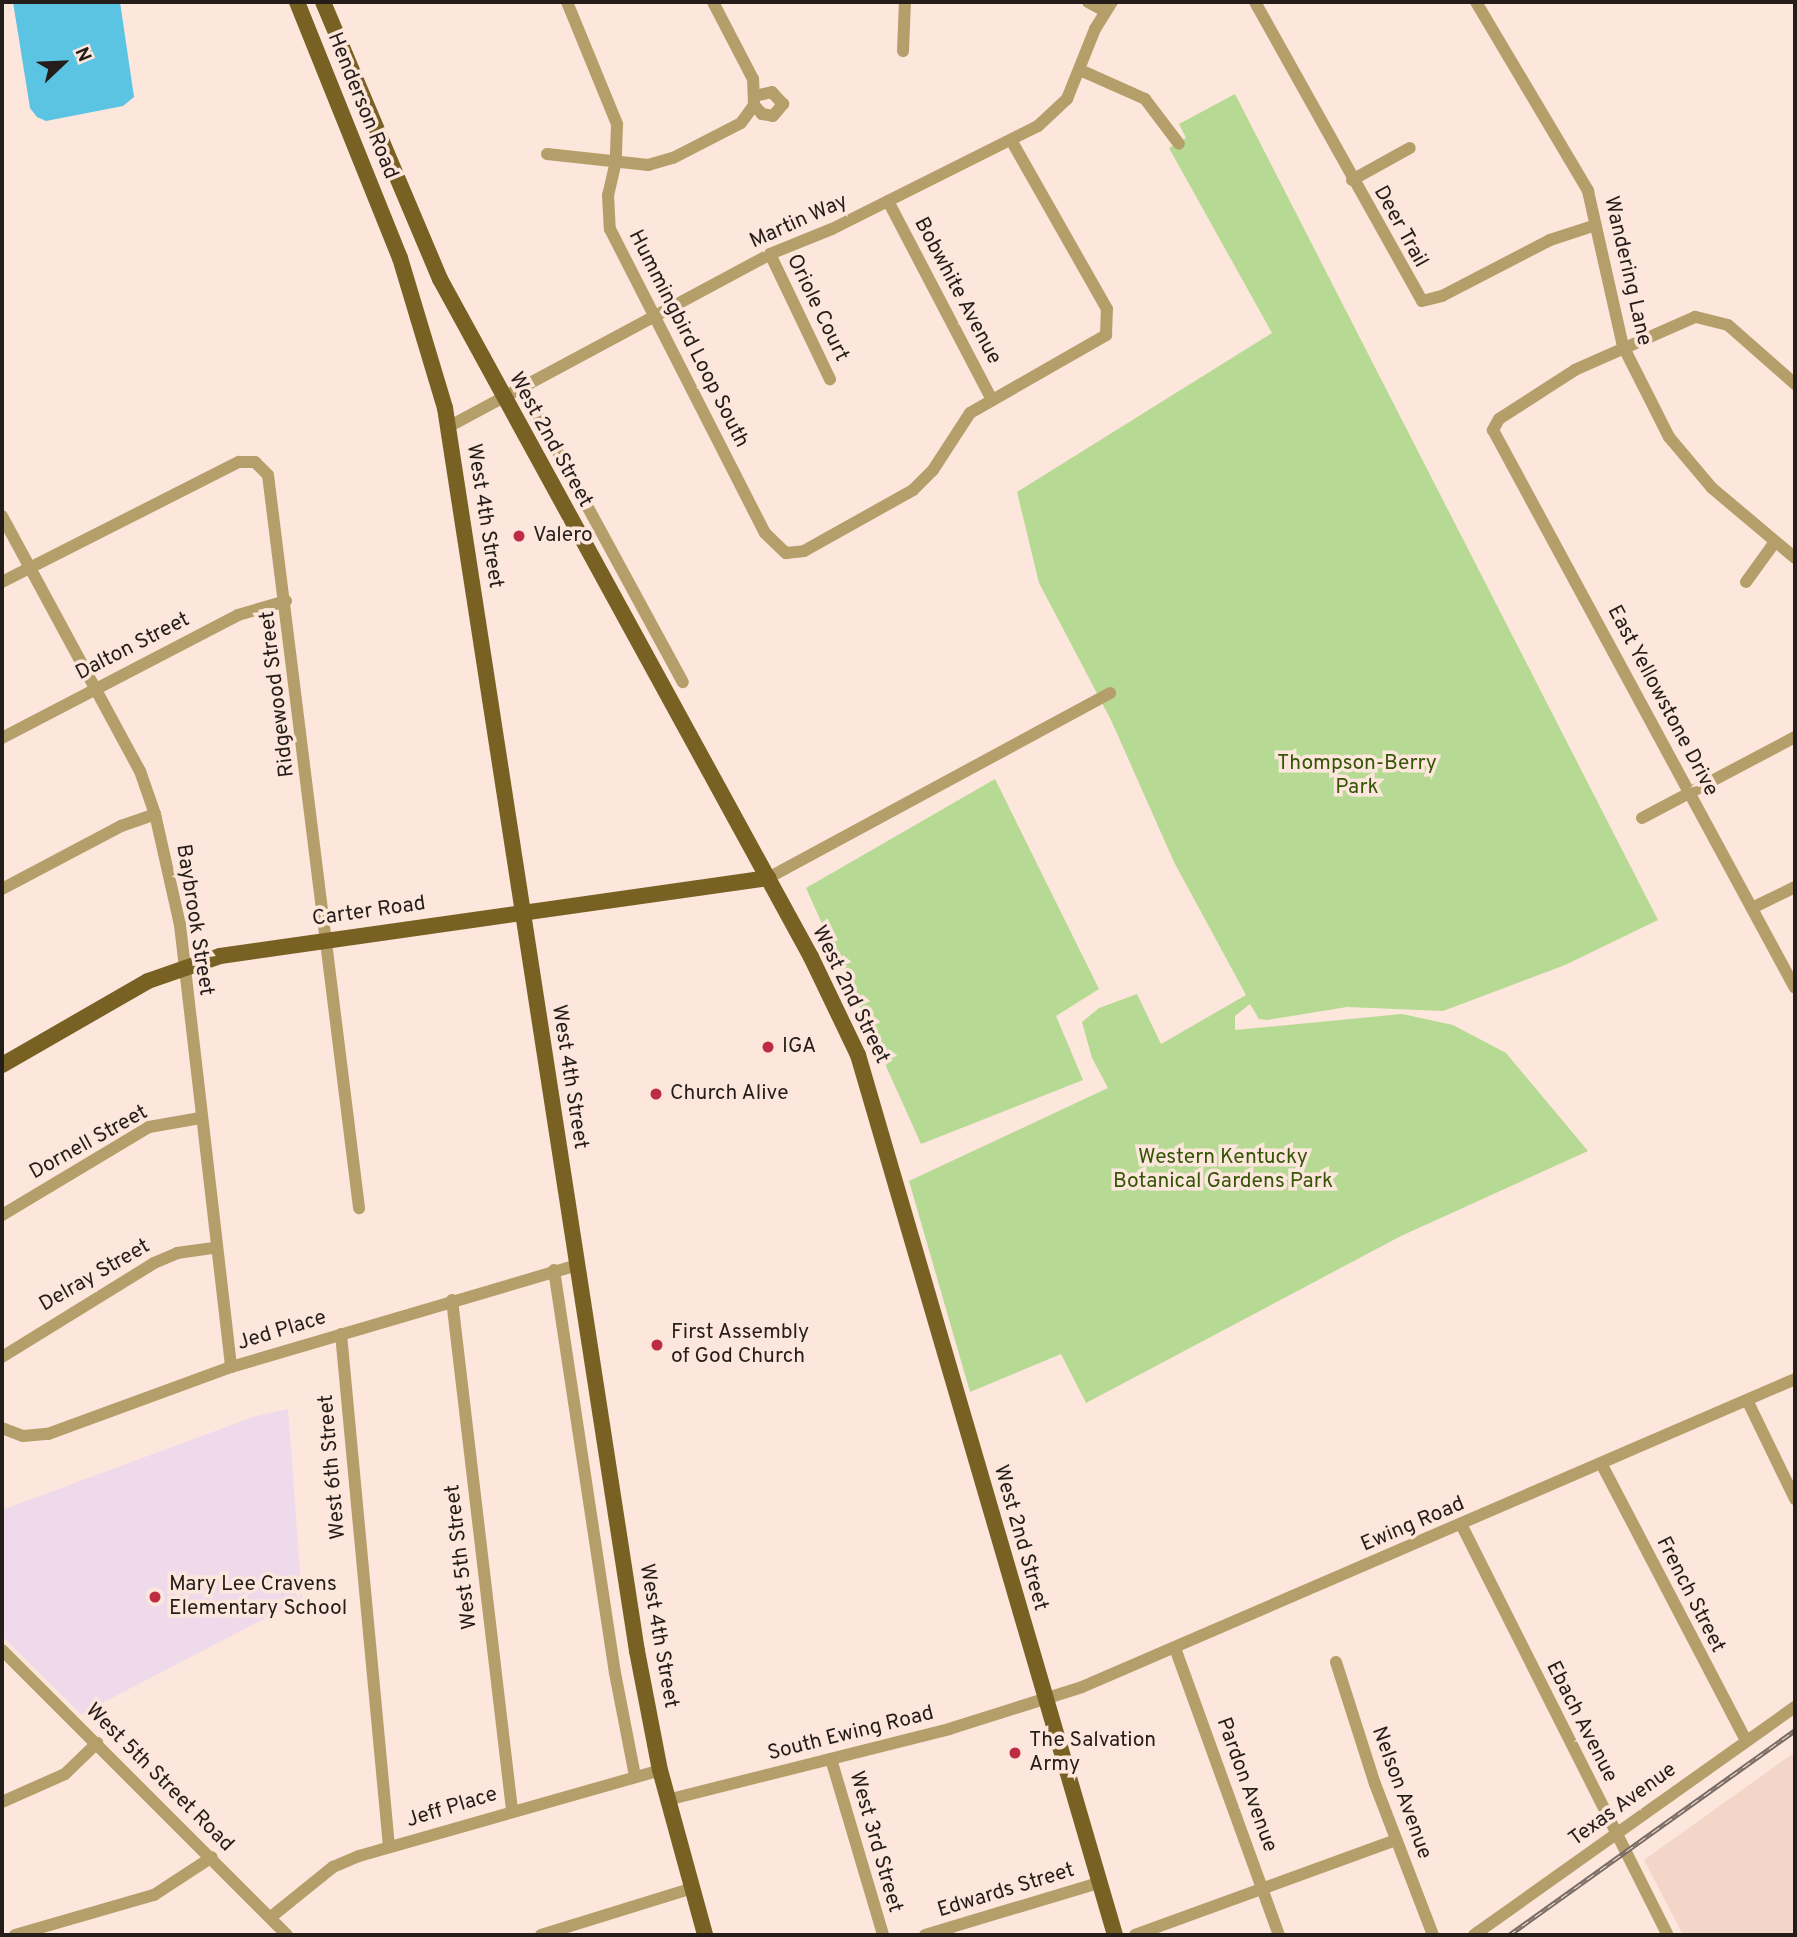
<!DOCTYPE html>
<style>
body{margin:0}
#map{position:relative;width:1797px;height:1937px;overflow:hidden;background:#fde6dc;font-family:Overpass,sans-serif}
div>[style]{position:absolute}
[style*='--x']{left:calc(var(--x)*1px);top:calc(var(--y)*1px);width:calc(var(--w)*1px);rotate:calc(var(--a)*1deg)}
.built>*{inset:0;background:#f4d6c9}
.education>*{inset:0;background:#eedaea}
.green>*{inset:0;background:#b6da94}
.water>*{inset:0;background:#5cc4e3}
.minor>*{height:12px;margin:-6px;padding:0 6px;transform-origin:6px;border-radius:6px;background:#b49f6a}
.major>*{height:16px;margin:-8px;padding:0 8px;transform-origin:8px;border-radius:8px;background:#786123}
.rail>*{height:5px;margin-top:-2.5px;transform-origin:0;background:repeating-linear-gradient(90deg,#fde6dc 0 8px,#796b65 0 16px);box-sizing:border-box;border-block:2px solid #796b65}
.dots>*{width:19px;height:19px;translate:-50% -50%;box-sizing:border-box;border:4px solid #fde6dc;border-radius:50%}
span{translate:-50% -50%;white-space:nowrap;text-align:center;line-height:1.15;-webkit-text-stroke:7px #fde6dc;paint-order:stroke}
.street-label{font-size:21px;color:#251d19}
.poi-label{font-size:21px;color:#251d19}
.left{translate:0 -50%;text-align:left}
.park-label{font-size:21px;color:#355606}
.frame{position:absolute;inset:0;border:4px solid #251d19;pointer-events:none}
.north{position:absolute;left:28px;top:28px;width:70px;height:70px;-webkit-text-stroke:5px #fde6dc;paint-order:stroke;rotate:67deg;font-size:19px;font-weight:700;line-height:28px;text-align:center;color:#251d19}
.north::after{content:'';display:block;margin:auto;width:24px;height:32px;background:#251d19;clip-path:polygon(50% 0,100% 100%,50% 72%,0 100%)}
</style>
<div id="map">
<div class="built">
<div style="clip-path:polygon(1795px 1752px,1795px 1935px,1683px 1935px,1644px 1860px)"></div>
</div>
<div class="education">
<div style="clip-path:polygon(288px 1409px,302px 1599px,81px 1714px,2px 1636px,2px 1510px,256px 1416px)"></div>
</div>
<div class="green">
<div style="clip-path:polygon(1235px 94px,1658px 920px,1565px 965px,1443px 1011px,1347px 1007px,1267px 1020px,1259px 1019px,1250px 1004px,1235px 1016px,1235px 1030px,1402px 1014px,1453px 1025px,1506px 1053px,1588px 1151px,1401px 1236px,1086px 1403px,1061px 1354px,970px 1392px,909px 1181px,1108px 1088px,1092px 1058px,1082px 1022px,1099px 1008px,1137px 994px,1161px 1044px,1246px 995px,1174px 862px,1111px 720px,1039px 583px,1017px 492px,1272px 333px,1169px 148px,1186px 138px,1179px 124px)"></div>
<div style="clip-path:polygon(995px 779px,1099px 989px,1056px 1016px,1083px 1080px,921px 1144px,806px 888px)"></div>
</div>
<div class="water">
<div style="clip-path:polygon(13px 2px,120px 2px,134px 97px,123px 106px,46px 121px,37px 117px,30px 108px)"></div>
</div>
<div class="minor">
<div style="--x:567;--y:2;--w:132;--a:67.7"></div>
<div style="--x:617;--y:124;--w:37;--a:92"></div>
<div style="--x:616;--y:161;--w:35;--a:103"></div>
<div style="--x:608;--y:195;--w:34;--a:87"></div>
<div style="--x:610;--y:229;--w:341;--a:63"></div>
<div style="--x:765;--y:533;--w:29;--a:44"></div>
<div style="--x:786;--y:553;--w:18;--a:-6"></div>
<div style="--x:804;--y:551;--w:125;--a:-29.2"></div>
<div style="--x:913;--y:490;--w:28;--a:-45"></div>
<div style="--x:933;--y:470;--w:68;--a:-57"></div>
<div style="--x:970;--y:413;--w:157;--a:-29.8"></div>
<div style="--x:1106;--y:335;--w:26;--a:-88"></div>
<div style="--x:1107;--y:309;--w:194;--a:-119.6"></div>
<div style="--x:1088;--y:2;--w:19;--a:28"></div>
<div style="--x:1255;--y:2;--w:342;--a:60.8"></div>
<div style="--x:1422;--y:301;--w:21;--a:-14"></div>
<div style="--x:1442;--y:296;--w:122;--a:-27.4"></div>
<div style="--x:1550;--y:240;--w:48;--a:-18.1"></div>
<div style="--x:1476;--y:2;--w:220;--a:59.3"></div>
<div style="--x:1588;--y:191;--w:159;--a:77.3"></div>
<div style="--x:1623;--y:346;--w:102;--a:63.2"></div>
<div style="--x:1669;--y:437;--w:67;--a:49.9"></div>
<div style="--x:1712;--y:488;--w:109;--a:40.1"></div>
<div style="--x:903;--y:51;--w:49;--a:-87.7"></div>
<div style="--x:1080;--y:70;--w:71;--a:24"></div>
<div style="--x:1145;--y:99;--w:56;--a:52.9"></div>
<div style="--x:754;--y:105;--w:12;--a:48"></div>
<div style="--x:762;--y:114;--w:11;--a:10"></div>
<div style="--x:773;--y:116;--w:16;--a:-50"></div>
<div style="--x:783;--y:104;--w:16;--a:-133"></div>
<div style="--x:772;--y:92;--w:18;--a:167"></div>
<div style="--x:547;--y:154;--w:102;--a:6.2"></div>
<div style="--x:648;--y:165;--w:26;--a:-16"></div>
<div style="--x:673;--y:158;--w:76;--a:-27.2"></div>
<div style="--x:741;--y:123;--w:22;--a:-54"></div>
<div style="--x:754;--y:105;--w:26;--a:-92"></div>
<div style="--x:753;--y:79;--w:87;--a:-117.5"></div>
<div style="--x:1352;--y:180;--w:66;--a:-28.9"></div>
<div style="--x:888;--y:201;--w:222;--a:62.4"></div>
<div style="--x:770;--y:254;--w:139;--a:64.4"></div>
<div style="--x:1795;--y:384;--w:89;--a:-138.6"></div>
<div style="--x:1728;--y:325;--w:34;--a:-166"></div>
<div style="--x:1695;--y:317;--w:131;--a:156.2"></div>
<div style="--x:1575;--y:370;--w:90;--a:147.2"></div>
<div style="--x:1499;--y:419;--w:13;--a:119"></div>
<div style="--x:1493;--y:430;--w:634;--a:61.58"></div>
<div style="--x:522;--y:386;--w:337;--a:61.5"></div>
<div style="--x:448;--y:427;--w:366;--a:-28.2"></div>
<div style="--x:770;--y:254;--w:67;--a:-22"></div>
<div style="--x:832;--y:229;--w:230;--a:-26.6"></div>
<div style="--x:1038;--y:126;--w:40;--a:-43"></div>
<div style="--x:1067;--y:99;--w:75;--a:-68.2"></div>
<div style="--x:1095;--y:29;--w:32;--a:-58"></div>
<div style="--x:2;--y:516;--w:290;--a:61.6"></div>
<div style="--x:140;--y:771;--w:46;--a:70.8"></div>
<div style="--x:155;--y:814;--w:114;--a:77.3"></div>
<div style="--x:180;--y:925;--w:445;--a:83.4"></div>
<div style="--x:2;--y:582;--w:266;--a:-26.9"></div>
<div style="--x:239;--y:462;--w:16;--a:0"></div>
<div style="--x:255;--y:462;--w:18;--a:45"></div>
<div style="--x:268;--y:475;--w:739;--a:82.92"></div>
<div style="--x:1746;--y:582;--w:49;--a:-54.1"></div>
<div style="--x:2;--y:738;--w:266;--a:-27.5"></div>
<div style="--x:238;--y:615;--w:50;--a:-16.3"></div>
<div style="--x:1642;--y:818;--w:173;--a:-27.9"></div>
<div style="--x:768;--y:878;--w:389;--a:-28.4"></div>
<div style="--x:2;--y:889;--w:135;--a:-27.9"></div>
<div style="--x:121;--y:826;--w:36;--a:-19"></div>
<div style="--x:1752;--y:908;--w:48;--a:-26"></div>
<div style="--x:2;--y:1215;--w:171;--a:-30.9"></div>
<div style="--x:149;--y:1127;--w:52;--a:-10"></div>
<div style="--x:554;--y:1270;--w:408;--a:81.4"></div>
<div style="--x:615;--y:1673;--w:105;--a:79"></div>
<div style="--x:452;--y:1300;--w:514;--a:83.29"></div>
<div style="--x:341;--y:1334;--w:515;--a:84.65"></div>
<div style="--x:2;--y:1357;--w:179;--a:-31.7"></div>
<div style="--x:154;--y:1263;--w:25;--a:-23"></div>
<div style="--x:177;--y:1253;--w:37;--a:-8"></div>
<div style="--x:1748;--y:1402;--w:108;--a:64.1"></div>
<div style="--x:2;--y:1428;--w:22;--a:21"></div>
<div style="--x:23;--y:1436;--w:25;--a:-5"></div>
<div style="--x:48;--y:1434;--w:195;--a:-20.1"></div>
<div style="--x:231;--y:1367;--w:362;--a:-16.4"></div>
<div style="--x:1602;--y:1465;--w:311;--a:62.4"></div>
<div style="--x:1462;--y:1526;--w:458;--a:63.3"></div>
<div style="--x:1175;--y:1648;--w:305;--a:70.1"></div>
<div style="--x:2;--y:1650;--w:403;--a:45"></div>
<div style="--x:1336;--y:1662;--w:128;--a:72.3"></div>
<div style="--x:1375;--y:1784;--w:162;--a:69"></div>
<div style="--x:831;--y:1759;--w:184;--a:73.5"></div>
<div style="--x:667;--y:1800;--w:291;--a:-14.1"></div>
<div style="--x:949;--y:1729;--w:139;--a:-17.5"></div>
<div style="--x:1082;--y:1687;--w:777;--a:-23.36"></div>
<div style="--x:2;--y:1802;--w:69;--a:-24"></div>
<div style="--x:65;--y:1774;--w:45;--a:-44.1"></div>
<div style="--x:271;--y:1917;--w:80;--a:-38.9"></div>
<div style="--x:333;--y:1867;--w:28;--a:-23"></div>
<div style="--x:359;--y:1856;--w:313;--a:-15.9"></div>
<div style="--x:15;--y:1935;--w:145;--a:-16.1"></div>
<div style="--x:154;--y:1895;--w:69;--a:-33.2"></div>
<div style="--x:541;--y:1935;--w:156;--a:-17.2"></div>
<div style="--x:925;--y:1935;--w:181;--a:-16.7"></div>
<div style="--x:1135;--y:1935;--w:278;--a:-20"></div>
<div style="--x:1474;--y:1935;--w:394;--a:-35.4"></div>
</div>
<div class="major">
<div style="--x:297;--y:2;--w:276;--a:68.1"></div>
<div style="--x:400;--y:258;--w:157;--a:73.3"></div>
<div style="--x:445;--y:408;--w:1258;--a:81.22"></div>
<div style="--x:637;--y:1651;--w:121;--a:79.1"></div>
<div style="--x:660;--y:1770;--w:171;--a:74.7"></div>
<div style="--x:323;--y:2;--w:301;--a:67.1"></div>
<div style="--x:440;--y:279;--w:773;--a:61.31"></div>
<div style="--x:811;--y:957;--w:109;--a:64.4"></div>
<div style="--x:858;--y:1055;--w:917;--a:73.72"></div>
<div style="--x:2;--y:1065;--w:168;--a:-29.9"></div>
<div style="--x:148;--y:981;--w:76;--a:-19.1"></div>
<div style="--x:220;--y:956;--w:554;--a:-8.1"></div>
</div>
<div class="rail">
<div style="--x:1509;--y:1935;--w:352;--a:-35.6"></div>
</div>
<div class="dots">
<div style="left:519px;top:536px;background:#bd2c43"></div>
<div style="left:768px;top:1047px;background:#bd2c43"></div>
<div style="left:656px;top:1094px;background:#bd2c43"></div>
<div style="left:657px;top:1345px;background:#bd2c43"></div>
<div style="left:155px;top:1597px;background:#bd2c43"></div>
<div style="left:1015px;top:1753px;background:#bd2c43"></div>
</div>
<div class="street-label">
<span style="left:362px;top:106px;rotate:68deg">Henderson Road</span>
<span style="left:799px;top:222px;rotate:-24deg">Martin Way</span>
<span style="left:1400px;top:227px;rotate:61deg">Deer Trail</span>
<span style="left:1627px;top:271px;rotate:77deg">Wandering Lane</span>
<span style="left:957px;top:291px;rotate:62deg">Bobwhite Avenue</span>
<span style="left:817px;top:308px;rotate:64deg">Oriole Court</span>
<span style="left:688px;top:339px;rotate:63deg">Hummingbird Loop South</span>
<span style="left:550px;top:440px;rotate:61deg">West 2nd Street</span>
<span style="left:484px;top:516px;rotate:81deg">West 4th Street</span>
<span style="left:133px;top:647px;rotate:-27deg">Dalton Street</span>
<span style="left:278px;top:694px;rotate:-97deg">Ridgewood Street</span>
<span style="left:1662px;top:701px;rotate:62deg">East Yellowstone Drive</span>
<span style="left:369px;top:912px;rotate:-8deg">Carter Road</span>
<span style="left:194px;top:920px;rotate:81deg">Baybrook Street</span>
<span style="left:850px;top:995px;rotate:64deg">West 2nd Street</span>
<span style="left:569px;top:1077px;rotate:81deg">West 4th Street</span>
<span style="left:89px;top:1143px;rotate:-29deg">Dornell Street</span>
<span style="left:95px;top:1276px;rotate:-30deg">Delray Street</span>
<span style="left:282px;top:1331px;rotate:-17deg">Jed Place</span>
<span style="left:333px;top:1467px;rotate:-95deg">West 6th Street</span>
<span style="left:1413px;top:1525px;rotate:-23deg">Ewing Road</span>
<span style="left:1020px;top:1538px;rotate:74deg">West 2nd Street</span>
<span style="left:462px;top:1557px;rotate:-97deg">West 5th Street</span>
<span style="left:1690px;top:1595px;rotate:63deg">French Street</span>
<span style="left:658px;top:1636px;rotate:80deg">West 4th Street</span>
<span style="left:1581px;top:1722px;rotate:63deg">Ebach Avenue</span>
<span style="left:851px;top:1734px;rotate:-14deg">South Ewing Road</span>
<span style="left:159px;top:1778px;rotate:45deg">West 5th Street Road</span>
<span style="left:1246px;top:1785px;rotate:70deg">Pardon Avenue</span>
<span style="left:1401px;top:1793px;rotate:70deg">Nelson Avenue</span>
<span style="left:1623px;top:1805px;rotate:-36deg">Texas Avenue</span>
<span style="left:452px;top:1808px;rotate:-17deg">Jeff Place</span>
<span style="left:875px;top:1842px;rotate:74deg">West 3rd Street</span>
<span style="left:1006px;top:1891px;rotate:-17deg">Edwards Street</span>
</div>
<div class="poi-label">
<span class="left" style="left:533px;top:536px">Valero</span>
<span class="left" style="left:782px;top:1047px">IGA</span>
<span class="left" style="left:670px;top:1094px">Church Alive</span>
<span class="left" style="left:671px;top:1345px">First Assembly<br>of God Church</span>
<span class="left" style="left:169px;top:1597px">Mary Lee Cravens<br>Elementary School</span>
<span class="left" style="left:1029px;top:1753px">The Salvation<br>Army</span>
</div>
<div class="park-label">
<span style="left:1357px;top:776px">Thompson-Berry<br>Park</span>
<span style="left:1223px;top:1170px">Western Kentucky<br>Botanical Gardens Park</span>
</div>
<div class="frame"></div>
<div class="north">N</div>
</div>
